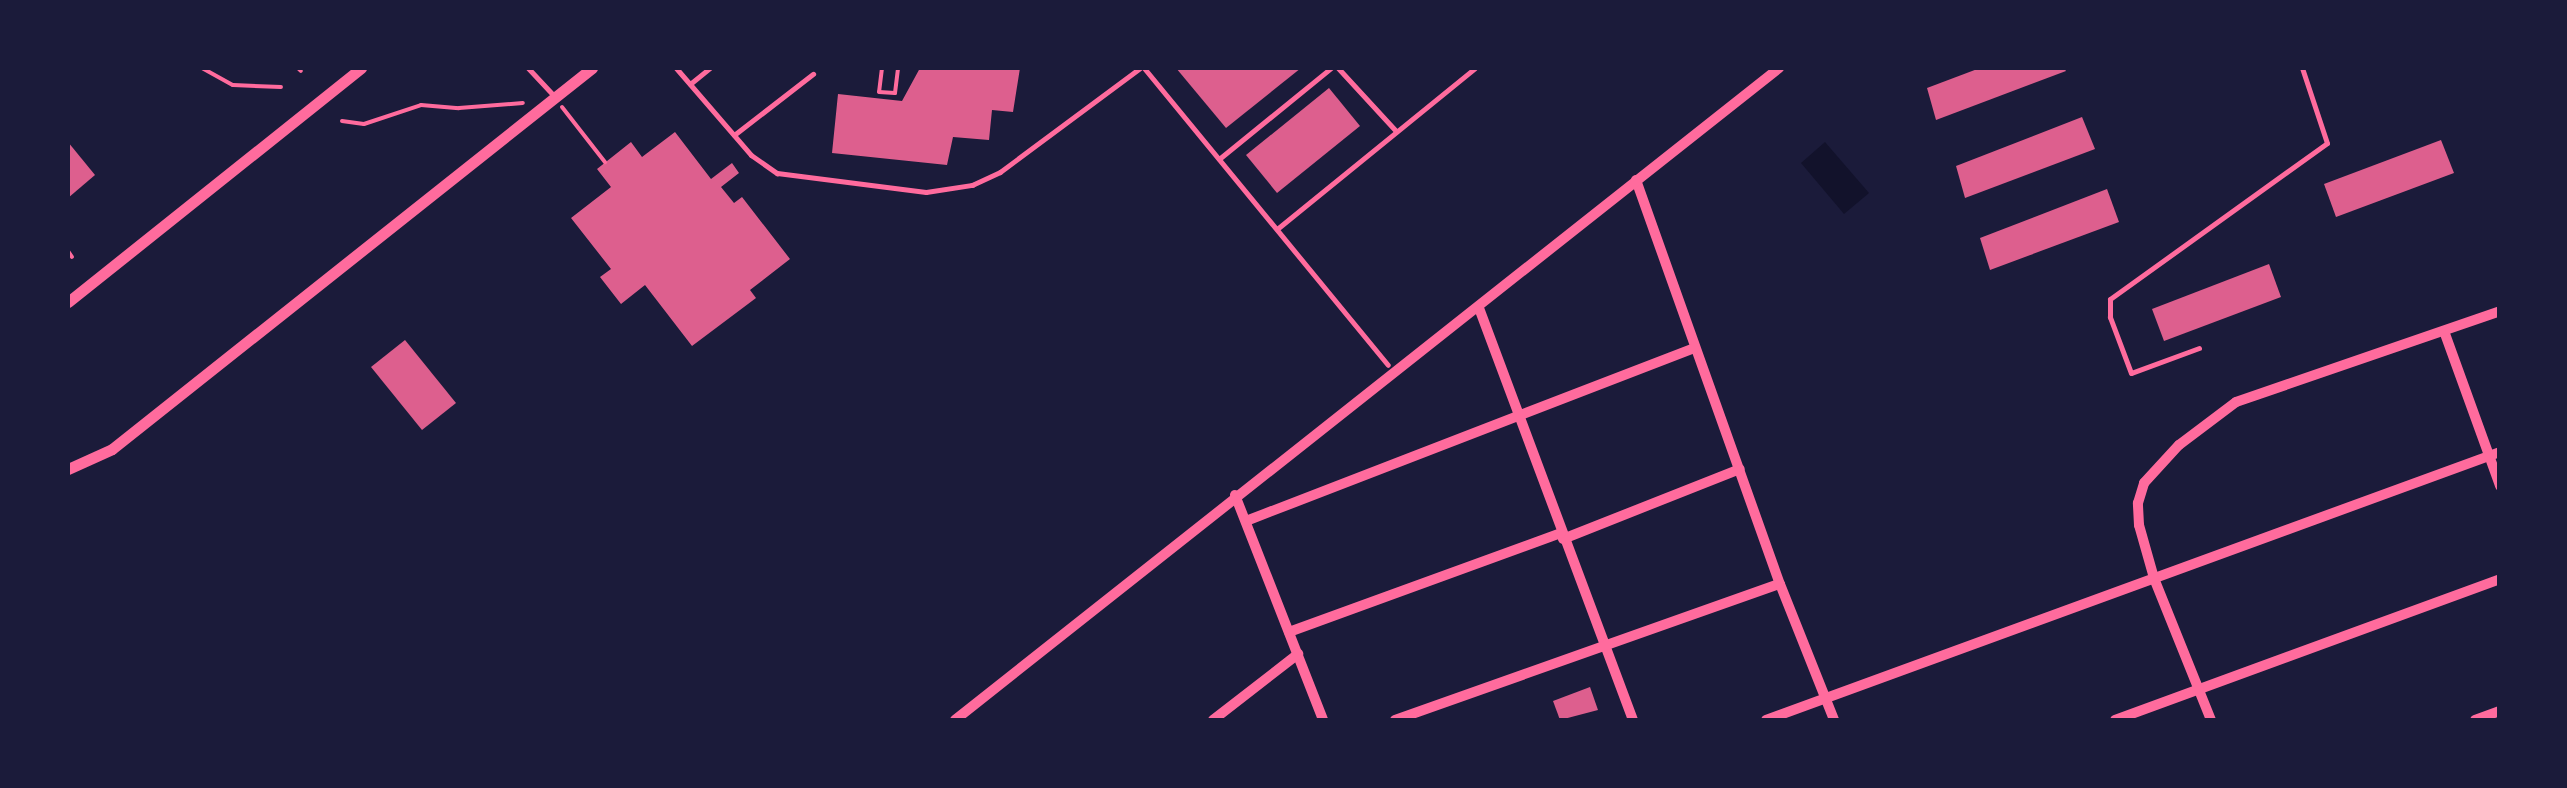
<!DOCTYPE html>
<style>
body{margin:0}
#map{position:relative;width:2567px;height:788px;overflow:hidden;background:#1b1b3a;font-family:"Fira Sans Condensed",sans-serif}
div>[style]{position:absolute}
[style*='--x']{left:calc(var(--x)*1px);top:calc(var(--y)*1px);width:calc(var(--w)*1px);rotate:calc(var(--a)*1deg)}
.water>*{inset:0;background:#12122b}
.building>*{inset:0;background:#dd5f8e}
.path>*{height:4px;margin:-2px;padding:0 2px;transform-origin:2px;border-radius:2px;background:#ff6b9d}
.service>*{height:5px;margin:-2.5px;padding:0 2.5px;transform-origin:2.5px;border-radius:2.5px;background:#ff6b9d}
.minor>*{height:10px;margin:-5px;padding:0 5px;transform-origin:5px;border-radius:5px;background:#ff6b9d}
.tertiary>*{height:11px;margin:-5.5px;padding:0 5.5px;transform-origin:5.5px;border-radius:5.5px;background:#ff6b9d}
span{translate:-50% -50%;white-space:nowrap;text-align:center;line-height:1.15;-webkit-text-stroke:8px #1b1b3a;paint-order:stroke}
.frame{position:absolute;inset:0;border:70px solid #1b1b3a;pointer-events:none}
</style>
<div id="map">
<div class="water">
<div style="clip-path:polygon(1825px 142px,1869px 193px,1844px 214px,1801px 163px)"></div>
</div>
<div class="building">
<div style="clip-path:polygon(920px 68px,1020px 68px,1013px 112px,992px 110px,989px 140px,953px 137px,947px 165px,832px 153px,838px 94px,902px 101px)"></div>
<div style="clip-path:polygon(1176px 68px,1301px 68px,1226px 128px)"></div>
<div style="clip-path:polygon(1980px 68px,2064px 68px,2066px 71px,1936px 120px,1927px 88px)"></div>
<div style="clip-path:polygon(1329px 88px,1360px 126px,1277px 193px,1246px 155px)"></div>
<div style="clip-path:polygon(2082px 117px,2095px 149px,1965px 198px,1956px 166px)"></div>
<div style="clip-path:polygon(675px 132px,711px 179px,732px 163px,739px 173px,721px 187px,734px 203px,742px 197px,790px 259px,750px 290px,756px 298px,692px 346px,645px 285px,621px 304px,600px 277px,611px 269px,571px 218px,611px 187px,597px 169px,631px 142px,642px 157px)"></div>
<div style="clip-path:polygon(2441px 140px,2454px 173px,2336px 217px,2324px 184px)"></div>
<div style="clip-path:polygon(68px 142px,95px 175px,68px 198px)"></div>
<div style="clip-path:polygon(2107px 189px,2119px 222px,1990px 270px,1980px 238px)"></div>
<div style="clip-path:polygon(2269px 264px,2281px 297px,2164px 341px,2152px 309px)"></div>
<div style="clip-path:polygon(405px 340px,456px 403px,422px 430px,371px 367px)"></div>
<div style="clip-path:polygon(1590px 687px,1598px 710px,1560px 720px,1553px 701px)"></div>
</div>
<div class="path">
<div style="--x:202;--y:68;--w:35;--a:29"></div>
<div style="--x:233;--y:85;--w:48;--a:2.4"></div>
<div style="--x:298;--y:68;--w:4;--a:45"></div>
<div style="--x:882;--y:68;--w:24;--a:97"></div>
<div style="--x:879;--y:92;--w:16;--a:4"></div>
<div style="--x:895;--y:93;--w:25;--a:-83"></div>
<div style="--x:562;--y:107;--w:70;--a:52"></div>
<div style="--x:342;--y:121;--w:22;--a:8"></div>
<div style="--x:364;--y:124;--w:60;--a:-18.4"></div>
<div style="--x:421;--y:105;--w:38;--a:5"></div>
<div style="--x:459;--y:108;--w:64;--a:-4.5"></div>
<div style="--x:68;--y:251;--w:7;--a:56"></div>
</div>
<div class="service">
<div style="--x:528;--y:68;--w:37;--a:47"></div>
<div style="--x:676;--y:68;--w:115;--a:49.2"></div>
<div style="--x:751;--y:155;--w:32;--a:35"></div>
<div style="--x:777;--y:173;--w:150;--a:7.3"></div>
<div style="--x:926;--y:192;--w:47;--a:-8.7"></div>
<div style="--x:972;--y:185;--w:31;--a:-25"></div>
<div style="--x:1000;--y:172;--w:174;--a:-36.6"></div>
<div style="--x:1144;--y:68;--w:384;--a:50.6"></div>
<div style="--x:1338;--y:68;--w:86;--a:47.4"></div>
<div style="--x:690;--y:84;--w:26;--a:-39"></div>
<div style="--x:734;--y:135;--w:100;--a:-37.7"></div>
<div style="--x:1219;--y:159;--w:144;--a:-39.1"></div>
<div style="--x:1277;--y:229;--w:255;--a:-39.1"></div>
<div style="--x:2199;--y:348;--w:72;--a:159.8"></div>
<div style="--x:2131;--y:373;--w:60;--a:-110.6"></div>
<div style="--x:2110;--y:317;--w:18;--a:-90"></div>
<div style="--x:2110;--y:299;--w:267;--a:-35.7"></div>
<div style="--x:2327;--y:143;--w:79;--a:-108.4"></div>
</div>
<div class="minor">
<div style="--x:1636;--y:180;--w:429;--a:70.4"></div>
<div style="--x:1780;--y:584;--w:146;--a:68.3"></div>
<div style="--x:1479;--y:308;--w:440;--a:69.5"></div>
<div style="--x:2444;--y:331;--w:165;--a:70.1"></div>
<div style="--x:1235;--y:495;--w:242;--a:68.6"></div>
<div style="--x:1246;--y:521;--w:481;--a:-21.1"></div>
<div style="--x:1563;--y:539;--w:190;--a:-21.6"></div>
<div style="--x:1289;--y:632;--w:289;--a:-20"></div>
<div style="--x:955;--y:720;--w:1051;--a:-38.35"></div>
<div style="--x:1213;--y:720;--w:108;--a:-37.8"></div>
<div style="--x:1395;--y:720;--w:408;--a:-19.5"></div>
<div style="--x:1766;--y:720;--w:781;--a:-20.06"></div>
<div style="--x:2115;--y:720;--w:410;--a:-20.1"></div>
<div style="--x:2211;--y:720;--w:153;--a:-111.9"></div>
<div style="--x:2154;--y:578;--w:55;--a:-105.8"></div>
<div style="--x:2139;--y:525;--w:22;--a:-93"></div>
<div style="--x:2138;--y:503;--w:21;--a:-73"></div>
<div style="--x:2144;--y:483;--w:52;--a:-47.4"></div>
<div style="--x:2179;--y:445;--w:71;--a:-37"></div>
<div style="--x:2236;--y:402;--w:279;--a:-19"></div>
<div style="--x:2475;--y:720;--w:27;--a:-20"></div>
</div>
<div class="tertiary">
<div style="--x:68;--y:302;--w:375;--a:-38.6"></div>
<div style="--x:68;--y:469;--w:48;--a:-24.4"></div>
<div style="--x:112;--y:449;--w:613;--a:-38.44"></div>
</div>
<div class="frame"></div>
</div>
